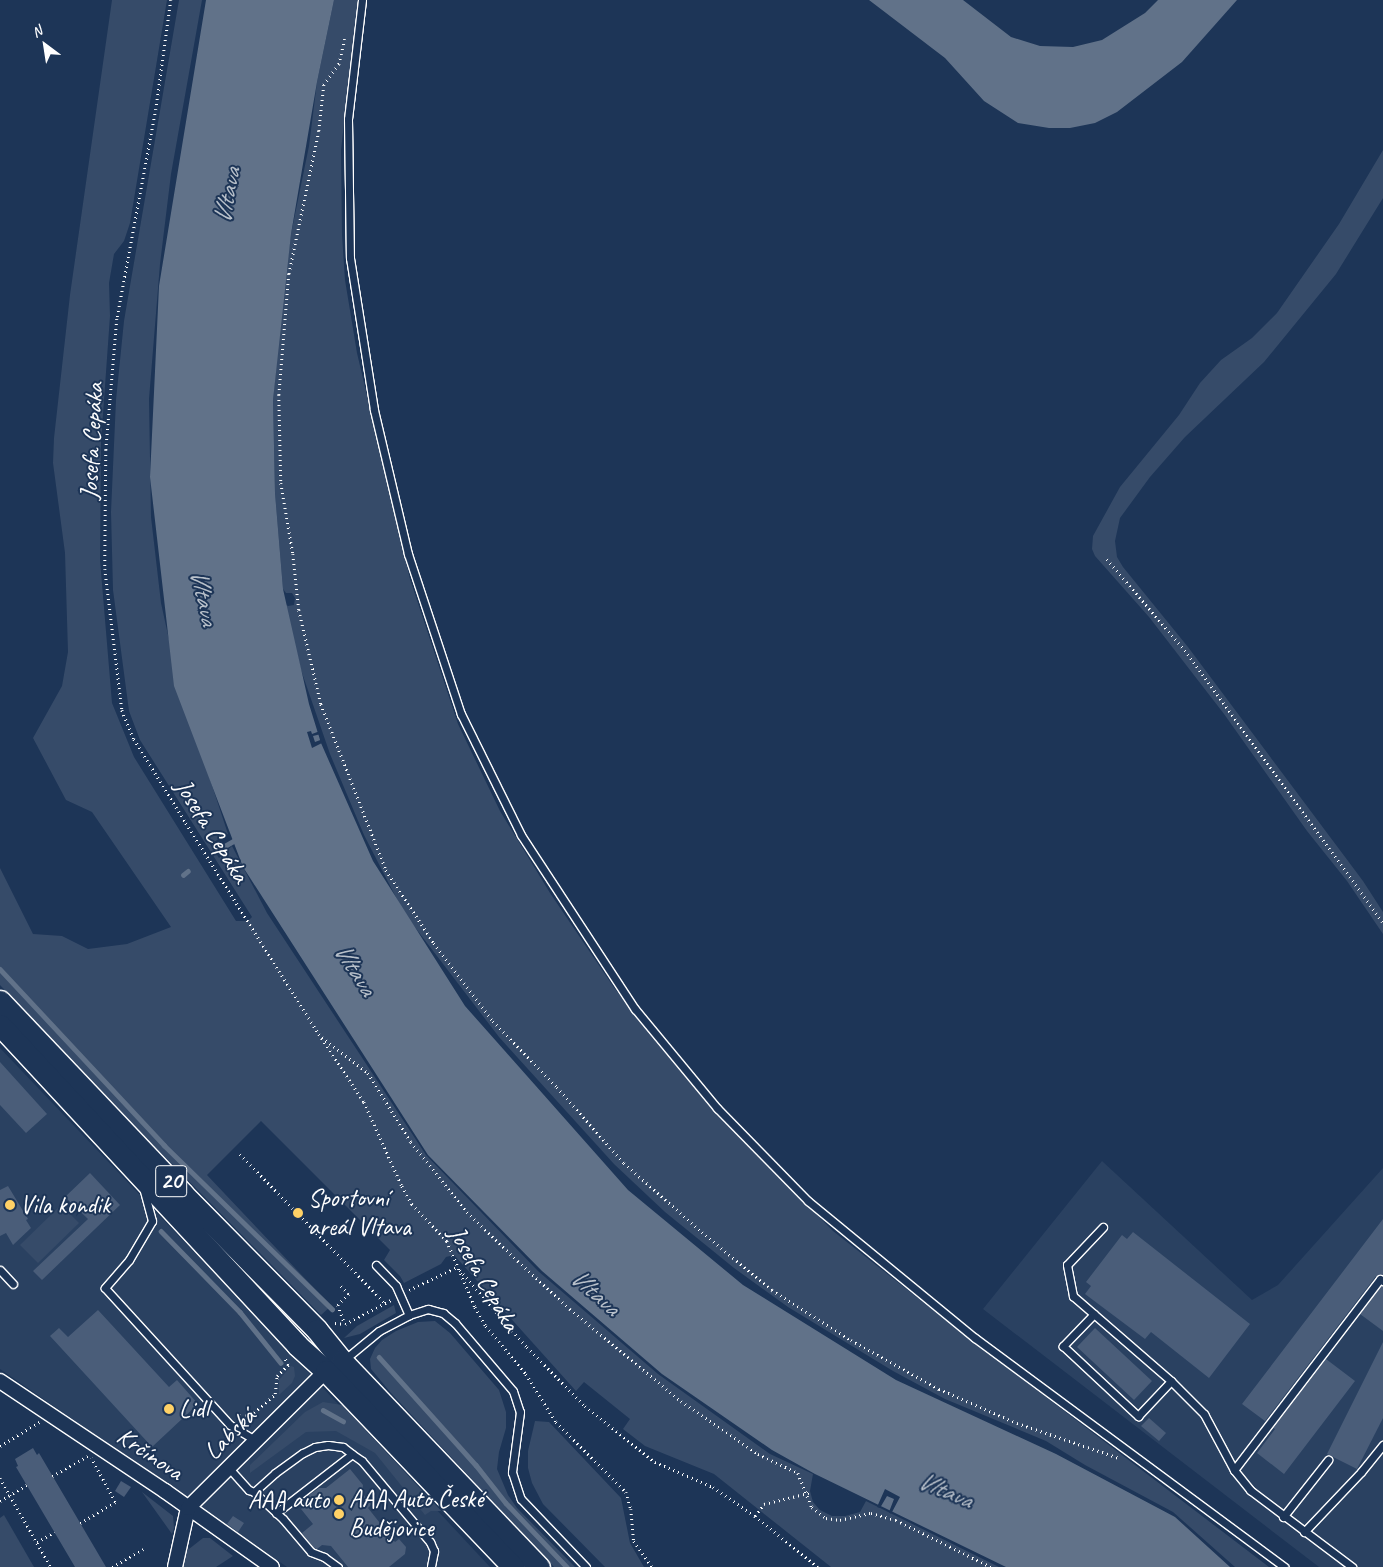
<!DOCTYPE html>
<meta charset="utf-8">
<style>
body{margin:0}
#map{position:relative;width:1383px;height:1567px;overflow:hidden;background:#1d3557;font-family:Caveat,sans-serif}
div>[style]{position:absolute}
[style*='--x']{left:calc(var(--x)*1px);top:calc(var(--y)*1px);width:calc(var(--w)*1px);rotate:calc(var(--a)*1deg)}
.built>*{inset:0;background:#2a4161}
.green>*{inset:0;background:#364b69}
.water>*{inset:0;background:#617289}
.pier>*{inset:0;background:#1d3557}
.stream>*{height:4.5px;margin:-2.25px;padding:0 2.25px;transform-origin:2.25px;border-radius:2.25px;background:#617289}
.building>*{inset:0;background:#4a5d79}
.path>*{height:2.5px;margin-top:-1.25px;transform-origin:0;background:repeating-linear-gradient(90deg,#fff 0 1px,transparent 0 5px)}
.roads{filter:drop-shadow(1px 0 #fff) drop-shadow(-1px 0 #fff) drop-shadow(0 1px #fff) drop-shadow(0 -1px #fff)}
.lane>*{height:7px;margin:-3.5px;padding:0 3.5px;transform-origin:3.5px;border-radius:3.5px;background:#1d3557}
.street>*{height:14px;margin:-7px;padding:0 7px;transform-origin:7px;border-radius:7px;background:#1d3557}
.primary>*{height:21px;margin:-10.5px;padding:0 10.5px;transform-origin:10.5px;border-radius:10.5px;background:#1d3557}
.dots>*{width:14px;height:14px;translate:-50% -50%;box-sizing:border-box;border:2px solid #1d3557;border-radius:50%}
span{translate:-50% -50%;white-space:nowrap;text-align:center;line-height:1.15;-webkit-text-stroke:4px #1d3557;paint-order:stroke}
.shield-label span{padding:1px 4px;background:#1d3557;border:1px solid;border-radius:4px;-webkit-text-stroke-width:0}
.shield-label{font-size:24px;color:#fff;font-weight:700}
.street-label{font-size:25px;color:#fff}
.poi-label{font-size:25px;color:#fff}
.left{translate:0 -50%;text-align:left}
.right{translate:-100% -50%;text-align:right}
.water-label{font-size:26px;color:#b8c0ca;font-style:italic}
.north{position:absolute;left:20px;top:20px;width:50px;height:50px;-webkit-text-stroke:4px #1d3557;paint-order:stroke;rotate:329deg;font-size:14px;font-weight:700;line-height:20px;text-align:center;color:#fff}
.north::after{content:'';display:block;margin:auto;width:18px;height:22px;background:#fff;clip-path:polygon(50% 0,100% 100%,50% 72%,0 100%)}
</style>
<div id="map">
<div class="built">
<div style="clip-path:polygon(0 1048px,297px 1360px,490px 1567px,287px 1567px,0 1369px)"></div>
<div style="clip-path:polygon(1102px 1161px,1252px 1300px,1278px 1285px,1383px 1168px,1383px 1567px,1319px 1567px,983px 1309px)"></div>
</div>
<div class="green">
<div style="clip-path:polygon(112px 0,167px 0,130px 223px,124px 241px,114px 254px,109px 283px,110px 316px,101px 442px,100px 560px,112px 703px,134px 757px,236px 921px,248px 921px,252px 917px,140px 740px,129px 711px,113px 590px,111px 512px,116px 400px,124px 321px,179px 0,202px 0,171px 174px,160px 264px,149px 399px,151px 517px,161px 603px,179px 685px,228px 834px,210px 844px,219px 858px,232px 846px,267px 913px,426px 1155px,538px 1271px,658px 1374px,770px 1454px,813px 1474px,810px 1491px,813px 1502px,820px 1510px,832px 1516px,845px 1516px,860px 1512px,866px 1501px,999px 1567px,831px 1567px,714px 1474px,645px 1446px,623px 1429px,630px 1419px,584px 1382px,576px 1391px,454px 1255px,446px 1257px,441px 1264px,404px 1283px,400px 1276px,384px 1260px,390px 1250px,261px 1121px,207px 1175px,331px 1306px,321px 1315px,95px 1086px,0 985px,0 868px,33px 934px,62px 936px,88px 949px,127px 944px,171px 927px,92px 812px,66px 800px,33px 738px,62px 686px,68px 652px,65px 553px,53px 463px,54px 438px,70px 295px)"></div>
<div style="clip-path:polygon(334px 0,358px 0,341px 150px,342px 235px,345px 280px,357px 353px,410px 579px,458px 724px,500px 811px,550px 893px,615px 989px,664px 1050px,744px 1141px,833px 1231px,962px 1333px,1269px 1567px,1235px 1567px,1173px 1512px,1085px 1465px,1046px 1441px,945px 1399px,893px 1371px,788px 1307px,734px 1268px,665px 1212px,614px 1164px,499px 1037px,404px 913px,364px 835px,330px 754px,301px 670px,285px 604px,288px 606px,294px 605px,295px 598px,292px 593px,286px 593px,283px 589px,275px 493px,273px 400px,282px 301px,291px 234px,309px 146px,317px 82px)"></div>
<div style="clip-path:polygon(1383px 150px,1383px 198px,1336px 274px,1264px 362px,1185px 437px,1150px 477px,1120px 518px,1115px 541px,1117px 557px,1123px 567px,1188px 647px,1363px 881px,1383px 912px,1383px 934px,1347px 881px,1307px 831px,1224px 714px,1149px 617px,1095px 556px,1092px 549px,1093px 536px,1120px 487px,1179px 415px,1200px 383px,1221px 360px,1252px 338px,1277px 313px,1339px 224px)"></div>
<div style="clip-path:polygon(61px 1205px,79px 1223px,38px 1263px,20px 1245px)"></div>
<div style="clip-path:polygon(394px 1305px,396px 1313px,360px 1334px,344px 1338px,357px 1326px)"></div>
<div style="clip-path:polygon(435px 1321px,450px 1333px,499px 1390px,506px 1412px,506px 1428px,499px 1452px,497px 1469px,508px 1495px,517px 1508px,575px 1567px,554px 1567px,391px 1393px,371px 1369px,370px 1359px,375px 1348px,382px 1340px,396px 1331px,418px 1322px)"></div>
<div style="clip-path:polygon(291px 1366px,294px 1367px,295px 1376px,292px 1383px,279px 1395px,279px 1380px)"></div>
<div style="clip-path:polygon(323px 1402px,342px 1405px,462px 1533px,441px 1511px,431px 1511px,425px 1515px,375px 1453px,336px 1431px,306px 1432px,250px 1473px,250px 1465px,305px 1412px)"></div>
<div style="clip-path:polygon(535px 1421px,549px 1422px,621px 1498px,630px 1543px,644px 1567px,605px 1567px,543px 1504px,532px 1483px,528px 1468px,528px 1451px)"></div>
<div style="clip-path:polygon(142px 1492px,173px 1516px,174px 1528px,172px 1534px)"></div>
<div style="clip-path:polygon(4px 1515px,34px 1567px,0 1567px,0 1518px)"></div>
<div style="clip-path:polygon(203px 1538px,210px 1538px,233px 1556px,216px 1567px,182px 1567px,186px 1547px,189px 1549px)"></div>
</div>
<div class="water">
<div style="clip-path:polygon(206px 0,334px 0,317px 82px,291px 234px,273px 400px,275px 493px,283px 589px,309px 704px,321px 743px,373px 861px,465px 1006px,628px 1190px,743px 1285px,896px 1380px,1056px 1454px,1175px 1517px,1230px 1567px,1006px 1567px,815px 1474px,772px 1450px,662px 1374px,542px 1271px,428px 1155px,243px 867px,174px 686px,150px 477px,159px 286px)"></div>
<div style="clip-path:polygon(869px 0,963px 0,1011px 37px,1040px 46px,1073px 47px,1102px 40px,1145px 13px,1158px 0,1237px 0,1182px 62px,1117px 112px,1095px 123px,1070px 128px,1049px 128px,1018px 123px,984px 101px,945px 58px)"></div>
</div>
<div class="pier">
<div style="clip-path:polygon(311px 731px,312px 734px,320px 731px,321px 734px,313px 736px,315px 742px,323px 739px,324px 742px,312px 748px,307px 732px)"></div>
<div style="clip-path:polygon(885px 1489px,900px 1497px,891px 1514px,889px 1512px,894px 1499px,887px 1496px,880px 1508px,877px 1507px)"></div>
</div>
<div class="stream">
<div style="--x:216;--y:851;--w:24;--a:-30"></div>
<div style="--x:183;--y:875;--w:6;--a:-39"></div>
<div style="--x:0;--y:969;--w:241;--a:47"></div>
<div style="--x:164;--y:1145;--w:235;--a:44.3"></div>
<div style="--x:161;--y:1231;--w:113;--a:45.7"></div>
<div style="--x:240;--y:1312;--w:65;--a:51.2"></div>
<div style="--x:379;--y:1357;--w:145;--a:48.1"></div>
<div style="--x:476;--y:1465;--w:48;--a:51.7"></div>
<div style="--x:506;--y:1503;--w:88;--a:46.4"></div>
<div style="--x:323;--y:1410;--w:23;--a:29"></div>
</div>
<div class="building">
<div style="clip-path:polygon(0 1062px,47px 1114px,26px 1133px,0 1105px)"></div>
<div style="clip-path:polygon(90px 1173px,120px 1205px,42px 1280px,33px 1271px,88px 1219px,65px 1197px)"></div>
<div style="clip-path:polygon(8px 1186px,28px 1219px,26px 1220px,31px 1228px,13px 1245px,6px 1233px,0 1236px,0 1190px)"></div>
<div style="clip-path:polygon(1383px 1219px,1383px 1275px,1376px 1276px,1265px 1421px,1242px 1404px)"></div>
<div style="clip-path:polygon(1133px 1232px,1250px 1324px,1209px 1378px,1151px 1332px,1145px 1339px,1085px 1294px,1091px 1286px,1086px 1282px,1122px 1235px,1127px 1239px)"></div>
<div style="clip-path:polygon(1381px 1286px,1383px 1286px,1383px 1331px,1360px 1314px)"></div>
<div style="clip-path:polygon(98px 1310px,169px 1387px,177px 1380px,198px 1404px,152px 1447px,50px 1336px,59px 1328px,68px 1337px)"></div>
<div style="clip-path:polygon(1095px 1328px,1152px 1381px,1134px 1400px,1077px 1347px)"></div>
<div style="clip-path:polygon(1383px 1342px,1383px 1418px,1357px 1469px,1327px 1454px)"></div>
<div style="clip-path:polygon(1326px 1359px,1355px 1381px,1284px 1474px,1257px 1453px,1275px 1429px,1273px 1428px)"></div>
<div style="clip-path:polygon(1149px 1418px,1166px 1433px,1159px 1441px,1141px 1426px)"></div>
<div style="clip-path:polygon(33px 1448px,37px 1455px,39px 1453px,106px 1567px,75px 1567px,16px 1467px,18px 1466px,15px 1459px)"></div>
<div style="clip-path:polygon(350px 1469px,363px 1485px,362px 1493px,372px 1504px,368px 1508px,395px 1542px,399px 1539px,406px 1547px,405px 1554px,389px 1567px,348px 1567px,331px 1546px,322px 1545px,317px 1549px,314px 1548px,302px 1533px,313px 1524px,301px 1509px,308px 1504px,308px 1496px,319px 1488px,326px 1488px)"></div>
<div style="clip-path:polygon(121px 1481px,131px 1487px,124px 1497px,115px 1491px)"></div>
<div style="clip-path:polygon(233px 1516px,244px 1523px,238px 1532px,227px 1524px)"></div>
</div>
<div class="path">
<div style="--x:171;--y:0;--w:110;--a:97.8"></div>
<div style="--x:156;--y:109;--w:214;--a:100.5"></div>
<div style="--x:117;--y:319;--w:131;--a:94.8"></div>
<div style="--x:106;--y:450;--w:119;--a:90.5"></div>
<div style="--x:105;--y:569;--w:142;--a:83.1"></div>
<div style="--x:122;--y:710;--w:31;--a:68"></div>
<div style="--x:134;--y:739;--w:99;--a:58.2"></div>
<div style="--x:186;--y:823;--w:249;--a:57.8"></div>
<div style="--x:319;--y:1034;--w:82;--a:56.5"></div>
<div style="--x:364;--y:1102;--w:92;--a:65.7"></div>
<div style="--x:402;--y:1186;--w:21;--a:61"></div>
<div style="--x:412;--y:1204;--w:51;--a:46.6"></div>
<div style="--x:447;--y:1241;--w:72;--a:67"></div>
<div style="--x:475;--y:1307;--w:22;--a:60"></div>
<div style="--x:486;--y:1326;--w:62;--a:50.2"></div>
<div style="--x:526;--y:1374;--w:57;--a:58"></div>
<div style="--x:556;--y:1422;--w:99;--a:45"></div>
<div style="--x:626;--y:1492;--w:18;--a:74"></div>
<div style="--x:631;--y:1509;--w:32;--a:85"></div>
<div style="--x:634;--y:1541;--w:32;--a:55"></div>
<div style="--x:345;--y:39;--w:26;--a:103"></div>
<div style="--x:339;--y:64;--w:26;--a:126"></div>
<div style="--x:324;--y:85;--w:46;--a:96.2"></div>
<div style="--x:319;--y:131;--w:146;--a:101.8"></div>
<div style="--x:289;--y:274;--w:121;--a:94.7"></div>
<div style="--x:279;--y:395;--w:88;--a:88.7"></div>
<div style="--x:281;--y:483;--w:72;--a:80.4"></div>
<div style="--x:293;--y:554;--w:56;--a:83.9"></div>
<div style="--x:299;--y:610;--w:97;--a:76.8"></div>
<div style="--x:321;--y:704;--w:178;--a:68.6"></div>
<div style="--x:386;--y:870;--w:87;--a:56.7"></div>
<div style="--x:434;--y:943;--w:98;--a:52.9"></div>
<div style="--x:493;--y:1021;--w:92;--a:45.9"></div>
<div style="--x:557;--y:1087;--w:101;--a:48.6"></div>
<div style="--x:624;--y:1163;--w:104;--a:41.5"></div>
<div style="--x:702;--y:1232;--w:91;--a:39.6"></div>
<div style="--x:772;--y:1290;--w:93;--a:32.3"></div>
<div style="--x:851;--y:1340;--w:101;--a:29.1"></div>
<div style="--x:939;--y:1389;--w:85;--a:23.6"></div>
<div style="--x:1017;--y:1423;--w:108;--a:18.9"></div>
<div style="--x:1107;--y:559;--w:125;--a:49.5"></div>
<div style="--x:1188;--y:654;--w:331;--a:54"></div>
<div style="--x:322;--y:1037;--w:58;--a:38"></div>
<div style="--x:368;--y:1073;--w:81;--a:58.1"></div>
<div style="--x:411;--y:1142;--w:90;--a:51.3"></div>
<div style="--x:467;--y:1212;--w:71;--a:43.9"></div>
<div style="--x:518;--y:1261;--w:71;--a:42.7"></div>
<div style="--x:570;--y:1309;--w:144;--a:39.7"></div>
<div style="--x:681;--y:1401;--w:93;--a:34.5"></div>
<div style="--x:758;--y:1454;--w:44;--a:25.4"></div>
<div style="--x:798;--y:1473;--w:37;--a:68"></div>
<div style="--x:812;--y:1507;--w:18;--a:38"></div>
<div style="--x:826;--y:1518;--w:14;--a:8"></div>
<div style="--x:840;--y:1520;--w:32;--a:-13"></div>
<div style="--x:871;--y:1513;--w:26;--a:16"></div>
<div style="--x:896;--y:1520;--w:106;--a:26.3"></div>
<div style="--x:240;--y:1154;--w:208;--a:45.8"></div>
<div style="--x:460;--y:1270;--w:102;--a:49"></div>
<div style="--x:527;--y:1347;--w:83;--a:45.5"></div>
<div style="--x:585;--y:1406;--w:90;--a:38.7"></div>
<div style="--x:655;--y:1462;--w:63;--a:23.3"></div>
<div style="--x:713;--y:1487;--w:51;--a:34.6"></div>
<div style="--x:755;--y:1516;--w:81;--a:39"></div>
<div style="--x:341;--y:1286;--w:11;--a:45"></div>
<div style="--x:349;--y:1294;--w:16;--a:135"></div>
<div style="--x:338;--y:1305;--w:20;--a:70"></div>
<div style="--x:409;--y:1290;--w:53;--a:-25.6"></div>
<div style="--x:335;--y:1323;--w:10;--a:6"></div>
<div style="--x:345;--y:1324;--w:52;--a:-27.6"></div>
<div style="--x:238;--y:1417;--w:3;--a:-45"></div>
<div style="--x:240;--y:1415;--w:10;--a:6"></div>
<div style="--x:250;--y:1416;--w:33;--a:-41"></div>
<div style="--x:275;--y:1394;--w:18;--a:-84"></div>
<div style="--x:277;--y:1376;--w:16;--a:-45"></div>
<div style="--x:288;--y:1365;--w:7;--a:-117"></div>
<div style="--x:0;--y:1446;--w:46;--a:-31.6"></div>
<div style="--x:52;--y:1476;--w:41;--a:-29.1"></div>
<div style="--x:0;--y:1478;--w:103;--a:60.2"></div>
<div style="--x:0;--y:1501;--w:31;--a:-31"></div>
<div style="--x:755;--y:1516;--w:15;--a:-53"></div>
<div style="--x:764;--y:1504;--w:49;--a:-14"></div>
<div style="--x:80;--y:1523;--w:41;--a:-31"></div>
<div style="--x:115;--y:1502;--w:50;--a:-118.6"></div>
<div style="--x:37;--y:1542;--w:20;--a:-30"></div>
<div style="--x:112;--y:1567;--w:36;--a:-30"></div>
</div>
<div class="roads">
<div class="lane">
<div style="--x:362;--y:0;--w:120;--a:96.7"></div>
<div style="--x:348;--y:119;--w:139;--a:89.2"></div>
<div style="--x:350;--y:258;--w:154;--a:81"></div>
<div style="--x:374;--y:410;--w:148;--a:76.7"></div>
<div style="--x:408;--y:554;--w:169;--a:71.7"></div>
<div style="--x:461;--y:714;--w:135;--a:63.6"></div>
<div style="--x:521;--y:835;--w:208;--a:56.8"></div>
<div style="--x:635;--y:1009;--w:129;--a:50.4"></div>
<div style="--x:717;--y:1108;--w:130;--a:45.6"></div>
<div style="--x:808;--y:1201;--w:216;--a:39.4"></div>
<div style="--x:975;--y:1338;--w:385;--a:36.5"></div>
<div style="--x:144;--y:1191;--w:31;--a:75"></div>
<div style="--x:152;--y:1221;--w:45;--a:120.5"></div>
<div style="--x:129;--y:1260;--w:37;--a:131"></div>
<div style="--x:105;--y:1288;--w:185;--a:47.6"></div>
<div style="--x:230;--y:1425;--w:29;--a:31"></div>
<div style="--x:1103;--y:1227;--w:52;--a:133.5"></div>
<div style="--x:1067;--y:1265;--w:32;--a:79"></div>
<div style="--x:1073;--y:1296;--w:130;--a:40.9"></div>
<div style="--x:1171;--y:1381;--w:47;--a:45"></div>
<div style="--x:1204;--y:1414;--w:64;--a:61.8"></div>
<div style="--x:1234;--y:1470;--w:26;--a:51"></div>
<div style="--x:1250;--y:1490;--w:128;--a:37"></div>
<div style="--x:376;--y:1265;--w:29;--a:46"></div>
<div style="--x:396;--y:1286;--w:32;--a:66"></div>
<div style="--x:0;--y:1270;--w:19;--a:47"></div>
<div style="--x:1094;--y:1314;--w:45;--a:134.1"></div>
<div style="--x:1063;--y:1346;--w:103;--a:43"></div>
<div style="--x:1138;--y:1416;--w:48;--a:-46.7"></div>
<div style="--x:344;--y:1360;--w:45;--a:-39.6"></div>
<div style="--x:379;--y:1331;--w:34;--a:-28"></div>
<div style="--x:409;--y:1315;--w:20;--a:-18"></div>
<div style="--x:428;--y:1309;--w:16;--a:15"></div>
<div style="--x:443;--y:1313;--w:16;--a:40"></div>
<div style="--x:455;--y:1323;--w:89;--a:49.5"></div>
<div style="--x:513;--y:1391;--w:22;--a:72"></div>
<div style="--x:520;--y:1412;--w:61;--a:97.6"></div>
<div style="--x:512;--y:1472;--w:28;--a:72"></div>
<div style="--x:521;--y:1499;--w:94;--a:46.3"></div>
<div style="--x:228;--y:1467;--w:31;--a:48"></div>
<div style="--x:249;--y:1490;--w:5;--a:22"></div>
<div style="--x:254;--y:1492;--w:40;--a:43"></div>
<div style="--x:283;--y:1519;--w:43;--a:49.7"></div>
<div style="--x:311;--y:1552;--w:14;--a:21"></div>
<div style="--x:324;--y:1557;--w:17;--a:36"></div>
<div style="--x:1234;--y:1470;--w:240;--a:-52.6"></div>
<div style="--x:1380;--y:1279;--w:4;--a:34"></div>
<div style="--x:254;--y:1492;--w:28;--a:-42"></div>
<div style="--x:275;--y:1473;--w:34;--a:-36"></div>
<div style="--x:303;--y:1453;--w:13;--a:-27"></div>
<div style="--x:315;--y:1447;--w:13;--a:-9"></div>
<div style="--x:328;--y:1445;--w:15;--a:8"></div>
<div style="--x:343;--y:1447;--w:11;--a:38"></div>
<div style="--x:276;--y:1513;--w:96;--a:-37.8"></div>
<div style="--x:352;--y:1454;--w:12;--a:35"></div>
<div style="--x:362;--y:1461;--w:106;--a:50"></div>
<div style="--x:430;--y:1542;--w:10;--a:66"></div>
<div style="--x:434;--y:1551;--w:16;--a:101"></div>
<div style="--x:1283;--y:1517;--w:73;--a:-51.7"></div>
<div style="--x:1304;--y:1532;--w:83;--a:-46.5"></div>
<div style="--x:1361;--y:1472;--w:35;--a:-51"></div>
</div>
<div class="street">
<div style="--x:0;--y:1381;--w:198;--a:33.7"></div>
<div style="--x:165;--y:1491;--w:131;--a:35.4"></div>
<div style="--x:175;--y:1567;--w:60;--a:-77.6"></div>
<div style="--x:188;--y:1508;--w:194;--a:-44.8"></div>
</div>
<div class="primary">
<div style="--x:0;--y:1001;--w:265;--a:46.5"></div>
<div style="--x:182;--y:1193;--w:192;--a:45.4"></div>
<div style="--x:317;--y:1330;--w:40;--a:51"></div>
<div style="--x:342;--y:1361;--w:285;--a:46.3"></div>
<div style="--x:0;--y:1025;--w:437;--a:47.1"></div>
<div style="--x:297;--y:1345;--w:39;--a:42"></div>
<div style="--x:326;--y:1371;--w:271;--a:46.3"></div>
</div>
</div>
<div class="dots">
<div style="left:10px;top:1205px;background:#ffd166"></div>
<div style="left:298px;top:1213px;background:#ffd166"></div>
<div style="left:169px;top:1409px;background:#ffd166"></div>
<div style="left:339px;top:1500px;background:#ffd166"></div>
<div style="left:339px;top:1514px;background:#ffd166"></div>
</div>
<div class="shield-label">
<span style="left:171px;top:1181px">20</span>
</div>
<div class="street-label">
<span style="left:92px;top:441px;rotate:-87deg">Josefa Cepáka</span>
<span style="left:212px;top:831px;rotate:58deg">Josefa Cepáka</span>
<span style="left:484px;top:1279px;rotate:60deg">Josefa Cepáka</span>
<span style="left:230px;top:1434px;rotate:-45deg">Labská</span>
<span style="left:150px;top:1454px;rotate:34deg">Krčínova</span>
</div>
<div class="poi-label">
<span class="left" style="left:308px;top:1213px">Sportovní<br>areál Vltava</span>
<span class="left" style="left:20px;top:1205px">Vila kondik</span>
<span class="left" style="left:179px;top:1409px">Lidl</span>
<span class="right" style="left:329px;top:1500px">AAA auto</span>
<span class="left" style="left:349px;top:1514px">AAA Auto České<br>Budějovice</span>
</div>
<div class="water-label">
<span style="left:227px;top:196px;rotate:-79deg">Vltava</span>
<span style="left:204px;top:597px;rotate:78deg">Vltava</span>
<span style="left:355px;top:969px;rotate:58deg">Vltava</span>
<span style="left:595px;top:1292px;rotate:42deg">Vltava</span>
<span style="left:945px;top:1490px;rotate:23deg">Vltava</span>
</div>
<div class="north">N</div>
</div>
